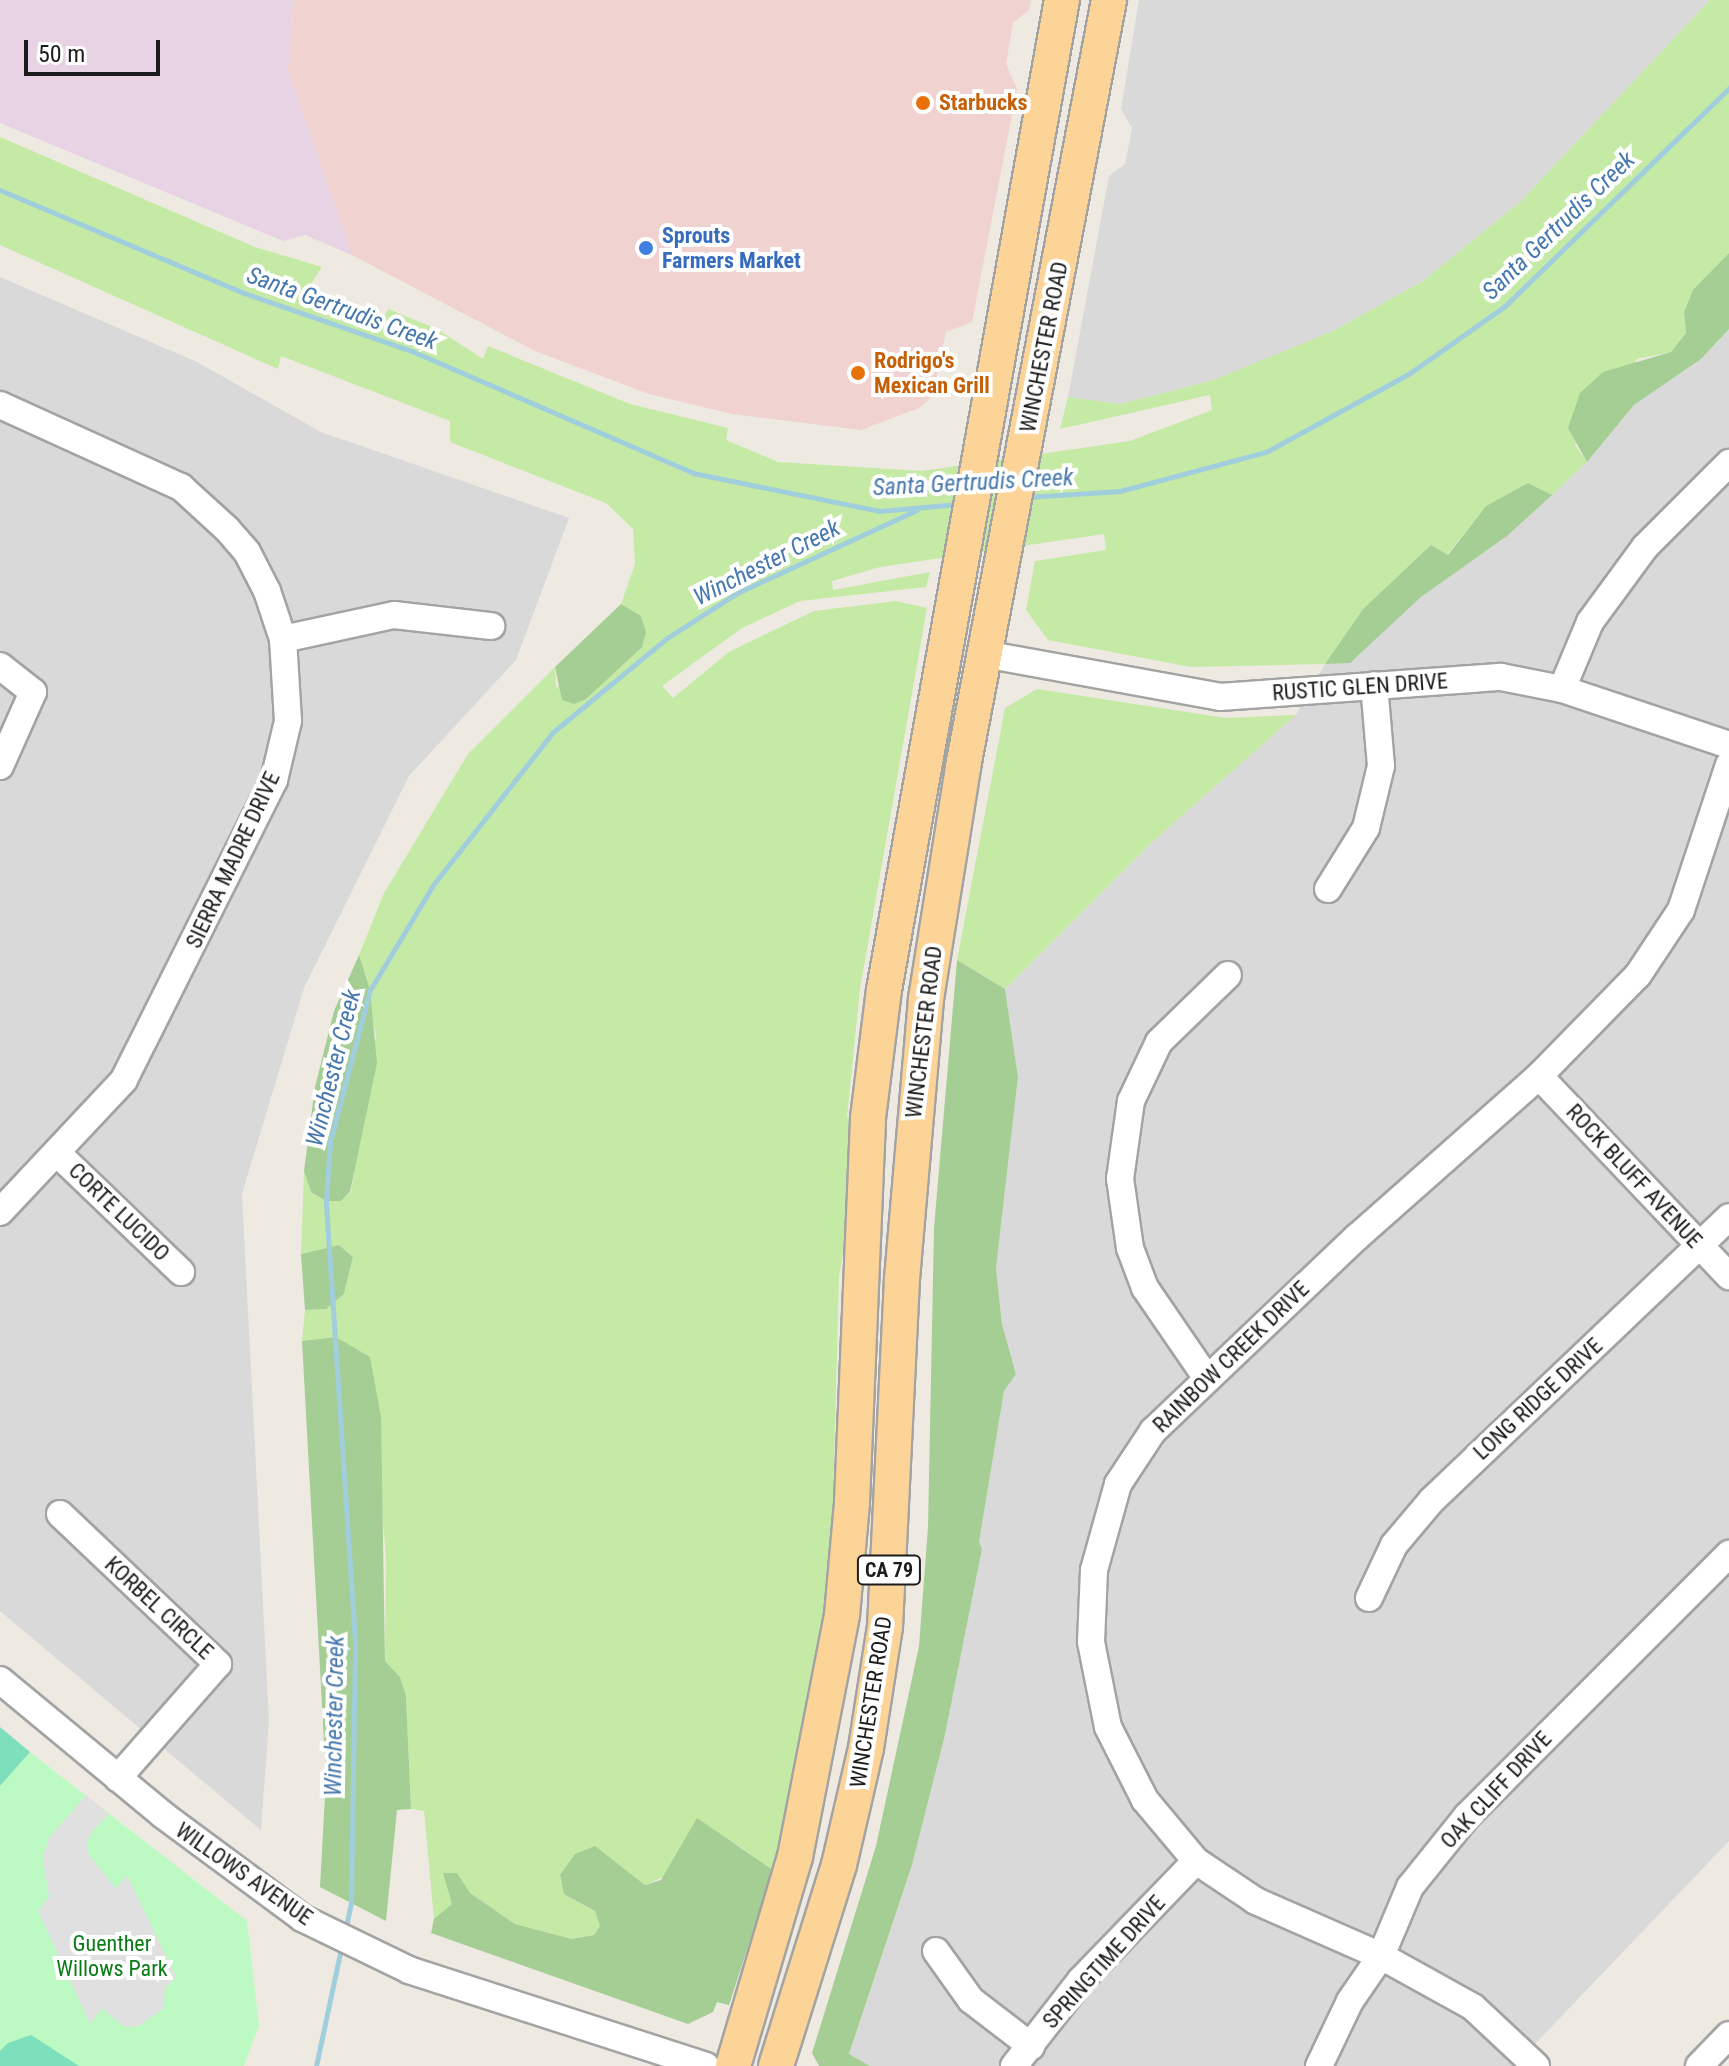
<!DOCTYPE html>
<style>
body{margin:0}
#map{position:relative;width:1729px;height:2066px;overflow:hidden;background:#eeeae2;font-family:"Roboto Condensed",sans-serif}
div>[style]{position:absolute}
[style*='--x']{left:calc(var(--x)*1px);top:calc(var(--y)*1px);width:calc(var(--w)*1px);rotate:calc(var(--a)*1deg)}
.residential>*{inset:0;background:#dad9d9}
.commercial>*{inset:0;background:#f0d2d0}
.industrial>*{inset:0;background:#e7d3e3}
.grass>*{inset:0;background:#c5eaa6}
.forest>*{inset:0;background:#a5ce95}
.park>*{inset:0;background:#bdfac3}
.pitch>*{inset:0;background:#7ddfbc}
.parking>*{inset:0;background:#e0e0e0}
.stream>*{height:5px;margin:-2.5px;padding:0 2.5px;transform-origin:2.5px;border-radius:2.5px;background:#a1cedd}
.roads{filter:drop-shadow(2px 0 #a3a3a3) drop-shadow(-2px 0 #a3a3a3) drop-shadow(0 2px #a3a3a3) drop-shadow(0 -2px #a3a3a3)}
.minor>*{height:26px;margin:-13px;padding:0 13px;transform-origin:13px;border-radius:13px;background:#fff}
.major>*{height:34px;margin:-17px;padding:0 17px;transform-origin:17px;border-radius:17px;background:#fdd497}
.dots>*{width:22px;height:22px;translate:-50% -50%;box-sizing:border-box;border:4px solid #fff;border-radius:50%}
span{translate:-50% -50%;white-space:nowrap;text-align:center;line-height:1.15;-webkit-text-stroke:8px #fff;paint-order:stroke}
.shield-label span{padding:2px 6px;background:#fff;border:2px solid;border-radius:6px;-webkit-text-stroke-width:0}
.shield-label{font-size:20px;color:#1c1c1c;font-weight:700}
.food-label{font-size:22px;color:#c56008;font-weight:700}
.left{translate:0 -50%;text-align:left}
.shop-label{font-size:22px;color:#366cbe;font-weight:700}
.street-label{font-size:22px;color:#1c1c1c}
.park-label{font-size:22px;color:#097c16}
.water-label{font-size:24px;color:#4778ad;font-style:italic}
.scale{position:absolute;left:24px;top:40px;width:136px;height:36px;box-sizing:border-box;border:4px solid #1c1c1c;border-top:0;padding-left:10px;font-size:24px;line-height:28px;white-space:nowrap;color:#1c1c1c;-webkit-text-stroke:6px #fff;paint-order:stroke}
</style>
<div id="map">
<div class="residential">
<div style="clip-path:polygon(1139px 0,1710px 0,1520px 202px,1423px 281px,1333px 331px,1265px 360px,1214px 380px,1120px 404px,1068px 397px,1109px 176px,1125px 164px,1132px 128px,1121px 109px)"></div>
<div style="clip-path:polygon(0 277px,197px 362px,321px 432px,569px 518px,516px 660px,409px 776px,304px 988px,242px 1194px,269px 1721px,261px 1830px,0 1611px)"></div>
<div style="clip-path:polygon(1729px 329px,1729px 1841px,1514px 2066px,870px 2066px,849px 2054px,912px 1865px,945px 1735px,982px 1549px,979px 1542px,1004px 1390px,1016px 1373px,1002px 1324px,996px 1268px,1018px 1077px,1005px 989px,1152px 842px,1296px 715px,1325px 664px,1350px 662px,1421px 597px,1507px 536px,1587px 462px,1634px 405px,1701px 359px)"></div>
</div>
<div class="commercial">
<div style="clip-path:polygon(293px 0,1031px 0,1029px 10px,1013px 23px,1006px 64px,1017px 89px,972px 322px,946px 332px,932px 397px,919px 408px,861px 430px,732px 414px,649px 394px,535px 351px,352px 255px,288px 70px)"></div>
</div>
<div class="industrial">
<div style="clip-path:polygon(0 0,293px 0,288px 70px,352px 255px,305px 235px,283px 241px,0 123px)"></div>
</div>
<div class="grass">
<div style="clip-path:polygon(1710px 0,1729px 0,1729px 253px,1693px 291px,1684px 312px,1686px 333px,1671px 352px,1637px 359px,1575px 445px,1587px 462px,1552px 495px,1528px 483px,1486px 506px,1447px 555px,1431px 545px,1363px 609px,1325px 664px,1191px 667px,1048px 640px,1026px 610px,1035px 561px,1106px 550px,1104px 534px,880px 567px,832px 581px,833px 590px,930px 572px,926px 587px,800px 601px,742px 628px,662px 686px,673px 698px,729px 652px,814px 611px,896px 601px,927px 608px,860px 989px,847px 1117px,868px 1118px,839px 1276px,832px 1542px,818px 1660px,773px 1870px,736px 1844px,645px 1885px,595px 1847px,575px 1854px,560px 1876px,565px 1894px,595px 1911px,600px 1926px,594px 1935px,572px 1939px,515px 1924px,470px 1893px,434px 1919px,424px 1811px,411px 1809px,406px 1696px,400px 1677px,385px 1661px,386px 1559px,370px 1358px,336px 1337px,302px 1341px,305px 1310px,326px 1309px,344px 1294px,353px 1257px,339px 1245px,301px 1254px,304px 1171px,311px 1192px,341px 1201px,351px 1192px,376px 1036px,359px 955px,384px 893px,468px 754px,555px 667px,556px 688px,641px 616px,621px 604px,635px 564px,633px 529px,606px 503px,450px 442px,450px 421px,281px 356px,278px 369px,0 245px,0 137px,255px 247px,322px 267px,309px 287px,384px 318px,388px 309px,437px 329px,483px 359px,488px 346px,630px 404px,728px 428px,726px 440px,778px 462px,922px 471px,1130px 441px,1212px 410px,1210px 395px,1060px 429px,1068px 397px,1120px 404px,1214px 380px,1333px 331px,1423px 281px,1520px 202px)"></div>
<div style="clip-path:polygon(1037px 689px,1226px 718px,1296px 715px,1152px 842px,1005px 989px,957px 960px,1005px 708px)"></div>
</div>
<div class="forest">
<div style="clip-path:polygon(1729px 253px,1729px 329px,1701px 359px,1634px 405px,1587px 462px,1568px 428px,1580px 393px,1603px 372px,1671px 352px,1686px 333px,1684px 312px,1693px 290px)"></div>
<div style="clip-path:polygon(1528px 483px,1552px 495px,1507px 536px,1421px 597px,1350px 663px,1325px 664px,1363px 609px,1431px 545px,1448px 555px,1486px 506px)"></div>
<div style="clip-path:polygon(621px 604px,641px 616px,646px 632px,642px 647px,586px 699px,574px 704px,562px 700px,555px 667px)"></div>
<div style="clip-path:polygon(359px 955px,370px 990px,377px 1063px,350px 1192px,341px 1201px,326px 1201px,311px 1192px,304px 1171px,315px 1087px,334px 1011px)"></div>
<div style="clip-path:polygon(957px 960px,1005px 989px,1018px 1077px,996px 1268px,1002px 1324px,1016px 1374px,1004px 1391px,979px 1542px,982px 1549px,945px 1735px,912px 1865px,849px 2054px,870px 2066px,819px 2066px,812px 2053px,876px 1846px,919px 1646px,928px 1527px,934px 1228px)"></div>
<div style="clip-path:polygon(339px 1245px,353px 1257px,344px 1294px,326px 1309px,305px 1310px,301px 1254px)"></div>
<div style="clip-path:polygon(336px 1337px,370px 1357px,381px 1417px,385px 1661px,400px 1677px,406px 1696px,411px 1809px,397px 1810px,386px 1921px,320px 1887px,326px 1778px,302px 1341px)"></div>
<div style="clip-path:polygon(697px 1818px,773px 1870px,729px 2005px,717px 2002px,713px 2012px,688px 2024px,431px 1933px,434px 1919px,452px 1904px,443px 1873px,457px 1873px,470px 1893px,515px 1924px,572px 1939px,594px 1935px,600px 1926px,595px 1911px,564px 1894px,560px 1875px,575px 1854px,595px 1846px,645px 1885px,661px 1880px)"></div>
</div>
<div class="park">
<div style="clip-path:polygon(30px 1752px,247px 1921px,259px 2025px,244px 2066px,0 2066px,0 1786px)"></div>
</div>
<div class="pitch">
<div style="clip-path:polygon(0 1727px,30px 1752px,0 1786px)"></div>
<div style="clip-path:polygon(31px 2035px,79px 2066px,0 2066px,0 2051px,8px 2043px)"></div>
</div>
<div class="parking">
<div style="clip-path:polygon(86px 1795px,109px 1814px,94px 1829px,87px 1842px,89px 1855px,116px 1889px,127px 1875px,176px 1977px,165px 1988px,164px 2008px,139px 2026px,124px 2027px,102px 2008px,90px 2024px,38px 1911px,49px 1897px,43px 1858px,49px 1838px)"></div>
</div>
<div class="stream">
<div style="--x:0;--y:190;--w:265;--a:22.9"></div>
<div style="--x:244;--y:293;--w:180;--a:19.1"></div>
<div style="--x:414;--y:352;--w:304;--a:23.4"></div>
<div style="--x:693;--y:473;--w:190;--a:11.5"></div>
<div style="--x:879;--y:511;--w:80;--a:-5"></div>
<div style="--x:1028;--y:497;--w:92;--a:-3.7"></div>
<div style="--x:1120;--y:491;--w:151;--a:-15"></div>
<div style="--x:1266;--y:452;--w:164;--a:-28.7"></div>
<div style="--x:1410;--y:373;--w:116;--a:-35.2"></div>
<div style="--x:1505;--y:306;--w:313;--a:-44.2"></div>
<div style="--x:345;--y:1931;--w:29;--a:-78"></div>
<div style="--x:351;--y:1903;--w:262;--a:-89.1"></div>
<div style="--x:355;--y:1641;--w:441;--a:-93.8"></div>
<div style="--x:326;--y:1201;--w:59;--a:-86.1"></div>
<div style="--x:330;--y:1142;--w:157;--a:-75.3"></div>
<div style="--x:370;--y:990;--w:122;--a:-59"></div>
<div style="--x:433;--y:885;--w:194;--a:-51.9"></div>
<div style="--x:553;--y:732;--w:148;--a:-39.5"></div>
<div style="--x:667;--y:638;--w:83;--a:-32.7"></div>
<div style="--x:737;--y:593;--w:198;--a:-24.8"></div>
<div style="--x:316;--y:2066;--w:125;--a:-78"></div>
</div>
<div class="roads">
<div class="minor">
<div style="--x:0;--y:405;--w:199;--a:24.4"></div>
<div style="--x:181;--y:487;--w:62;--a:42.4"></div>
<div style="--x:227;--y:529;--w:30;--a:49"></div>
<div style="--x:247;--y:552;--w:44;--a:62.9"></div>
<div style="--x:267;--y:591;--w:51;--a:71.6"></div>
<div style="--x:283;--y:639;--w:82;--a:86.5"></div>
<div style="--x:288;--y:721;--w:61;--a:103.3"></div>
<div style="--x:274;--y:780;--w:335;--a:116.6"></div>
<div style="--x:124;--y:1080;--w:181;--a:133.2"></div>
<div style="--x:283;--y:639;--w:114;--a:-12.2"></div>
<div style="--x:394;--y:615;--w:98;--a:6.5"></div>
<div style="--x:984;--y:654;--w:240;--a:10.3"></div>
<div style="--x:1220;--y:697;--w:282;--a:-4.1"></div>
<div style="--x:1501;--y:677;--w:62;--a:11.1"></div>
<div style="--x:1562;--y:689;--w:176;--a:18.5"></div>
<div style="--x:0;--y:666;--w:42;--a:38.2"></div>
<div style="--x:33;--y:692;--w:81;--a:114"></div>
<div style="--x:1562;--y:689;--w:73;--a:-67.3"></div>
<div style="--x:1590;--y:622;--w:93;--a:-53.7"></div>
<div style="--x:1645;--y:547;--w:119;--a:-45"></div>
<div style="--x:1328;--y:889;--w:72;--a:-58.1"></div>
<div style="--x:1366;--y:828;--w:64;--a:-76.4"></div>
<div style="--x:1381;--y:766;--w:81;--a:-94.9"></div>
<div style="--x:1539;--y:1076;--w:276;--a:46.5"></div>
<div style="--x:57;--y:1153;--w:172;--a:43.8"></div>
<div style="--x:1206;--y:1377;--w:108;--a:-124.4"></div>
<div style="--x:1145;--y:1288;--w:43;--a:-110.6"></div>
<div style="--x:1130;--y:1248;--w:70;--a:-98.2"></div>
<div style="--x:1120;--y:1179;--w:79;--a:-82"></div>
<div style="--x:1131;--y:1101;--w:65;--a:-64.6"></div>
<div style="--x:1159;--y:1042;--w:96;--a:-44.2"></div>
<div style="--x:60;--y:1514;--w:218;--a:43.5"></div>
<div style="--x:218;--y:1664;--w:152;--a:131.3"></div>
<div style="--x:1369;--y:1598;--w:59;--a:-64.7"></div>
<div style="--x:1394;--y:1545;--w:59;--a:-49.8"></div>
<div style="--x:1432;--y:1500;--w:410;--a:-43.6"></div>
<div style="--x:0;--y:1680;--w:212;--a:39.6"></div>
<div style="--x:163;--y:1815;--w:173;--a:36.5"></div>
<div style="--x:302;--y:1918;--w:119;--a:25.9"></div>
<div style="--x:409;--y:1970;--w:312;--a:17.9"></div>
<div style="--x:936;--y:1951;--w:60;--a:54.5"></div>
<div style="--x:971;--y:2000;--w:76;--a:37.5"></div>
<div style="--x:1014;--y:2066;--w:109;--a:-52.1"></div>
<div style="--x:1081;--y:1980;--w:165;--a:-46"></div>
<div style="--x:1319;--y:2066;--w:72;--a:-64.5"></div>
<div style="--x:1350;--y:2001;--w:55;--a:-55.4"></div>
<div style="--x:1381;--y:1956;--w:75;--a:-67.2"></div>
<div style="--x:1410;--y:1887;--w:91;--a:-51.2"></div>
<div style="--x:1467;--y:1816;--w:371;--a:-45"></div>
<div style="--x:1536;--y:2066;--w:86;--a:-136.9"></div>
<div style="--x:1473;--y:2007;--w:105;--a:-151"></div>
<div style="--x:1381;--y:1956;--w:137;--a:-156.3"></div>
<div style="--x:1256;--y:1901;--w:72;--a:-146.3"></div>
<div style="--x:1196;--y:1861;--w:80;--a:-129.9"></div>
<div style="--x:1145;--y:1800;--w:82;--a:-116.9"></div>
<div style="--x:1108;--y:1727;--w:87;--a:-101.3"></div>
<div style="--x:1091;--y:1642;--w:72;--a:-87.6"></div>
<div style="--x:1094;--y:1570;--w:89;--a:-74.4"></div>
<div style="--x:1118;--y:1484;--w:64;--a:-56.6"></div>
<div style="--x:1153;--y:1431;--w:282;--a:-43.6"></div>
<div style="--x:1357;--y:1237;--w:243;--a:-41.5"></div>
<div style="--x:1539;--y:1076;--w:141;--a:-45.6"></div>
<div style="--x:1638;--y:975;--w:78;--a:-56.5"></div>
<div style="--x:1681;--y:910;--w:153;--a:-71.7"></div>
<div style="--x:1699;--y:2066;--w:43;--a:-45.9"></div>
</div>
<div class="major">
<div style="--x:733;--y:2066;--w:218;--a:-73.5"></div>
<div style="--x:795;--y:1857;--w:247;--a:-79"></div>
<div style="--x:842;--y:1615;--w:113;--a:-84.9"></div>
<div style="--x:852;--y:1502;--w:384;--a:-87.6"></div>
<div style="--x:868;--y:1118;--w:129;--a:-82.9"></div>
<div style="--x:884;--y:990;--w:1006;--a:-79.81"></div>
<div style="--x:776;--y:2066;--w:211;--a:-72.6"></div>
<div style="--x:839;--y:1865;--w:120;--a:-77"></div>
<div style="--x:866;--y:1748;--w:122;--a:-81.1"></div>
<div style="--x:885;--y:1627;--w:348;--a:-87.2"></div>
<div style="--x:902;--y:1279;--w:281;--a:-85.1"></div>
<div style="--x:926;--y:999;--w:235;--a:-80.9"></div>
<div style="--x:963;--y:767;--w:781;--a:-79.22"></div>
</div>
</div>
<div class="dots">
<div style="left:923px;top:103px;background:#e8710a"></div>
<div style="left:646px;top:248px;background:#3f7fe0"></div>
<div style="left:858px;top:373px;background:#e8710a"></div>
</div>
<div class="shield-label">
<span style="left:889px;top:1570px">CA 79</span>
</div>
<div class="food-label">
<span class="left" style="left:939px;top:103px">Starbucks</span>
<span class="left" style="left:874px;top:373px">Rodrigo's<br>Mexican Grill</span>
</div>
<div class="shop-label">
<span class="left" style="left:662px;top:248px">Sprouts<br>Farmers Market</span>
</div>
<div class="street-label">
<span style="left:1044px;top:347px;rotate:-79deg">WINCHESTER ROAD</span>
<span style="left:1360px;top:687px;rotate:-4deg">RUSTIC GLEN DRIVE</span>
<span style="left:233px;top:860px;rotate:-65deg">SIERRA MADRE DRIVE</span>
<span style="left:924px;top:1032px;rotate:-83deg">WINCHESTER ROAD</span>
<span style="left:1634px;top:1176px;rotate:47deg">ROCK BLUFF AVENUE</span>
<span style="left:119px;top:1212px;rotate:44deg">CORTE LUCIDO</span>
<span style="left:1231px;top:1357px;rotate:-44deg">RAINBOW CREEK DRIVE</span>
<span style="left:1538px;top:1399px;rotate:-43deg">LONG RIDGE DRIVE</span>
<span style="left:159px;top:1608px;rotate:43deg">KORBEL CIRCLE</span>
<span style="left:871px;top:1702px;rotate:-81deg">WINCHESTER ROAD</span>
<span style="left:1496px;top:1790px;rotate:-47deg">OAK CLIFF DRIVE</span>
<span style="left:244px;top:1874px;rotate:35deg">WILLOWS AVENUE</span>
<span style="left:1104px;top:1962px;rotate:-48deg">SPRINGTIME DRIVE</span>
</div>
<div class="park-label">
<span style="left:112px;top:1956px">Guenther<br>Willows Park</span>
</div>
<div class="water-label">
<span style="left:1559px;top:226px;rotate:-44deg">Santa Gertrudis Creek</span>
<span style="left:342px;top:309px;rotate:20deg">Santa Gertrudis Creek</span>
<span style="left:973px;top:483px;rotate:-3deg">Santa Gertrudis Creek</span>
<span style="left:767px;top:563px;rotate:-27deg">Winchester Creek</span>
<span style="left:334px;top:1068px;rotate:-76deg">Winchester Creek</span>
<span style="left:335px;top:1716px;rotate:-89deg">Winchester Creek</span>
</div>
<div class="scale">50 m</div>
</div>
